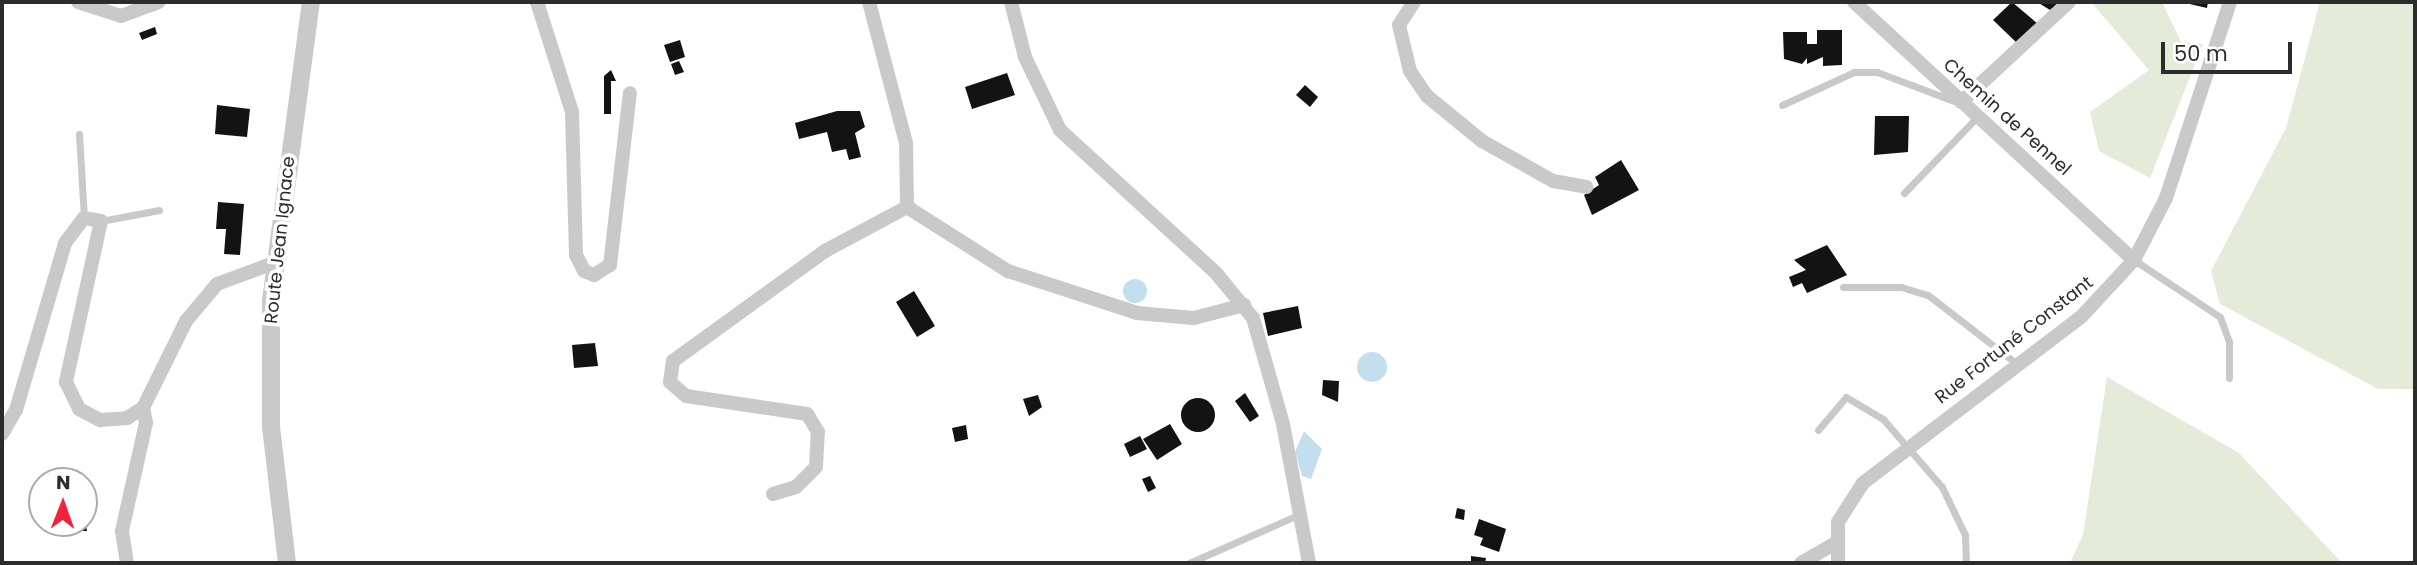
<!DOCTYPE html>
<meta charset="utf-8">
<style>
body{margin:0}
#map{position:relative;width:2417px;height:565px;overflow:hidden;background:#fff;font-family:Poppins,sans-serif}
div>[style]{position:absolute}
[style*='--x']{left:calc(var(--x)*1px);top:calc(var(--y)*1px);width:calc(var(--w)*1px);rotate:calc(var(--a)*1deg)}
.green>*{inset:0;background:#e4ebd8}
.water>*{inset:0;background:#c3dfed}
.round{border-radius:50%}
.building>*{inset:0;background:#131313}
.service>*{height:7px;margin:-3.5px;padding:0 3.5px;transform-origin:3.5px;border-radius:3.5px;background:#c9c9c9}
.minor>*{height:14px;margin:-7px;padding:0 7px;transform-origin:7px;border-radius:7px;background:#c9c9c9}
.tertiary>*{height:18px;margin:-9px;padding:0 9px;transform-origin:9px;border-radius:9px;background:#c9c9c9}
span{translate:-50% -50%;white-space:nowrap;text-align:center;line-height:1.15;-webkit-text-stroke:7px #fff;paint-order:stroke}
.street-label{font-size:18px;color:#2c2c2c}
.frame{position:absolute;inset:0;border:4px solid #2c2c2c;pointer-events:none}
.north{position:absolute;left:28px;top:467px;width:70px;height:70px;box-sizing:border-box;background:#fff;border:2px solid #ababab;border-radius:50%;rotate:1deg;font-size:19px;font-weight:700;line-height:28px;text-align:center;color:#2c2c2c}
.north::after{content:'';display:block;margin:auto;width:24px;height:32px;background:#f0223d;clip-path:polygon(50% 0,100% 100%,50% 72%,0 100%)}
.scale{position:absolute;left:2161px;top:42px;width:131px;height:32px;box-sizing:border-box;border:4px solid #2c2c2c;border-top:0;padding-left:9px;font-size:21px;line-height:24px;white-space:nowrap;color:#2c2c2c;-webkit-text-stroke:5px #fff;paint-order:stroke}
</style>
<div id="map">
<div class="green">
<div style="clip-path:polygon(2091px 2px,2162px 2px,2181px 42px,2203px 44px,2150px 178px,2099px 151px,2090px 112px,2149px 70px)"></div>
<div style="clip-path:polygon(2320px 2px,2415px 2px,2415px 389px,2378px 389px,2220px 304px,2211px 271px,2286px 128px)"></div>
<div style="clip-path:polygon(2107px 377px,2239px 453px,2342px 563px,2070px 563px,2083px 535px)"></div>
</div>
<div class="water">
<div class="round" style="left:1123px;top:279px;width:24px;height:24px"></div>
<div class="round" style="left:1357px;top:352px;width:30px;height:30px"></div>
<div style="clip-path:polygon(1304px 431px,1322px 449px,1311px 479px,1302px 476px,1295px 452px)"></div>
</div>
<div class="building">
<div style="clip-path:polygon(2012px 2px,2038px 24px,2018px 44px,1993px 20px)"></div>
<div style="clip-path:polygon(2037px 2px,2060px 2px,2050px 10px)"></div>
<div style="clip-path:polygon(2181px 2px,2208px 2px,2207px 8px)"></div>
<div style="clip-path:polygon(155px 27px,157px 34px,142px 40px,139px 33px)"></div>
<div style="clip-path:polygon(1817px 30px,1842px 30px,1842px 65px,1823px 66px,1823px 57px,1807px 64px,1807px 58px,1802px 64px,1784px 59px,1783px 32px,1807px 32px,1807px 44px,1817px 44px)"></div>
<div style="clip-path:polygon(680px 40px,685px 57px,670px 62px,664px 45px)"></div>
<div style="clip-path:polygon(679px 61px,684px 72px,675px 75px,671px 64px)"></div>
<div style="clip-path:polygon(611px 70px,616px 81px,611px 81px,611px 114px,604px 114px,604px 76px)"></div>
<div style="clip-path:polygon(1007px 73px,1015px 95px,972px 109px,965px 87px)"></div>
<div style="clip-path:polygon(1305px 85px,1318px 97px,1310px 107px,1296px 95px)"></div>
<div style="clip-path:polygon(217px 105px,250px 109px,247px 137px,215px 134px)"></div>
<div style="clip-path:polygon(837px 111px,860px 111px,865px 127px,855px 133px,861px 157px,849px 160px,846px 149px,832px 152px,827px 132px,799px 139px,795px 123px)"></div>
<div style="clip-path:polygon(1875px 116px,1909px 116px,1908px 152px,1874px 155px)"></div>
<div style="clip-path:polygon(1621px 160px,1639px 190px,1592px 215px,1584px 195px,1599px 185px,1595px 177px)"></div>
<div style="clip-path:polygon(218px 202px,244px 204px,240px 255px,224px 254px,226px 229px,216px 229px)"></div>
<div style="clip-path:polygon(1827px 245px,1847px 275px,1807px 293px,1802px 283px,1793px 287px,1789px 277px,1806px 270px,1794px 260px)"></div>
<div style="clip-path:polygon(914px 291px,935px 326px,917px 337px,896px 302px)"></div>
<div style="clip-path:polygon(1298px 306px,1302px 328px,1268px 336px,1263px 313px)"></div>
<div style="clip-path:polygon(595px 343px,598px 366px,574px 368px,572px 345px)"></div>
<div style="clip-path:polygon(1323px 380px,1339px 381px,1338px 402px,1322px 395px)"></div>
<div style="clip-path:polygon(1245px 393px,1259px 416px,1250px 422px,1235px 401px)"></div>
<div style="clip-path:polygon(1038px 395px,1042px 407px,1029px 416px,1023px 399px)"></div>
<div class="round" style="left:1181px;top:398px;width:34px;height:34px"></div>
<div style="clip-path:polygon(1170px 424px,1182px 444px,1157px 460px,1143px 439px)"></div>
<div style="clip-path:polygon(966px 425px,968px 439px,955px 442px,952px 428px)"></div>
<div style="clip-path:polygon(1140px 436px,1147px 449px,1130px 457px,1124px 444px)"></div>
<div style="clip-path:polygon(1150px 476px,1156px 488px,1148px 492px,1142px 479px)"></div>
<div style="clip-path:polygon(1457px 508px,1465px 510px,1464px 520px,1455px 518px)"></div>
<div style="clip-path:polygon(84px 513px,87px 531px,63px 531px,63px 523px,84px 523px)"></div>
<div style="clip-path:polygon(1479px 519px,1506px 529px,1499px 552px,1480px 545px,1483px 538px,1474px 535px)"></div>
<div style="clip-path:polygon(1471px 556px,1486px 558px,1485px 563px,1471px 563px)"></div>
</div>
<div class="service">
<div style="--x:1782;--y:105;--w:79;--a:-24.6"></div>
<div style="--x:1854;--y:72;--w:23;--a:0"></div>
<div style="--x:1877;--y:72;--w:82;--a:20.6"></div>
<div style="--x:79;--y:134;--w:84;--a:86.6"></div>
<div style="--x:1904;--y:193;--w:107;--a:-46.1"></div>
<div style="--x:101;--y:221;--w:59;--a:-10.7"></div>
<div style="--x:2134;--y:260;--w:103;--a:33.5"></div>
<div style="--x:2220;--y:317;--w:27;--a:70"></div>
<div style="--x:2229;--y:342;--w:36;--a:90"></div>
<div style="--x:1843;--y:287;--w:58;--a:0"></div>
<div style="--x:1901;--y:287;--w:28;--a:17"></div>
<div style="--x:1928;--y:295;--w:113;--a:37.8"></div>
<div style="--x:1818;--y:430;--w:43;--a:-49.7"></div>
<div style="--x:1846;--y:397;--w:43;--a:30.7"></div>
<div style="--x:1883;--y:419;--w:90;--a:49.1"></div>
<div style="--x:1942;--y:487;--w:53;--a:64.4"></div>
<div style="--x:1965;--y:535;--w:28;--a:88"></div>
<div style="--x:1189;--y:563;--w:121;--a:-23.8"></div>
</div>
<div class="minor">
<div style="--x:78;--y:2;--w:45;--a:18"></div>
<div style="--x:121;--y:16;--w:40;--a:-20.2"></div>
<div style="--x:537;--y:2;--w:115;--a:72.3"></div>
<div style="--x:572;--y:112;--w:143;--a:88.4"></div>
<div style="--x:576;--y:255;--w:18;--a:63"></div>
<div style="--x:584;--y:271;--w:11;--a:22"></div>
<div style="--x:594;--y:275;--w:19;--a:-32"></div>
<div style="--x:610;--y:265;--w:173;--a:-83.4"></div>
<div style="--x:869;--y:2;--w:146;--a:75.3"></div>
<div style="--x:906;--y:143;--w:64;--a:89.1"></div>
<div style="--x:1011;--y:2;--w:57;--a:75.7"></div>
<div style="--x:1025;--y:57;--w:81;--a:64.4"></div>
<div style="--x:1060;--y:130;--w:212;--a:42.5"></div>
<div style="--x:1216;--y:273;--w:58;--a:50.6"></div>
<div style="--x:1253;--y:318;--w:110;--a:74.2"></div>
<div style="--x:1283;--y:424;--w:141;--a:79.4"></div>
<div style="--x:1414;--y:2;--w:27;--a:123"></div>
<div style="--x:1399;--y:25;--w:47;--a:76.6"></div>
<div style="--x:1410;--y:71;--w:30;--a:56"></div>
<div style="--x:1427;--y:96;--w:71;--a:39.3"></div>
<div style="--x:1482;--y:141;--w:81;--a:29.4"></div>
<div style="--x:1553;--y:181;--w:34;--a:10"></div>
<div style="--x:1854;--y:2;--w:381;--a:42.7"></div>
<div style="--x:1961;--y:102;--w:147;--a:-42.8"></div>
<div style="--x:907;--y:207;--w:120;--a:32.4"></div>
<div style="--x:1008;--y:271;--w:136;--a:18"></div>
<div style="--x:1137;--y:313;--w:57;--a:5"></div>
<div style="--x:1194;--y:318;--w:52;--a:-14.6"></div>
<div style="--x:2;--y:434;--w:28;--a:-60"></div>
<div style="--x:16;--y:410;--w:174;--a:-73.6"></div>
<div style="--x:65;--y:243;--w:31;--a:-53"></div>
<div style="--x:84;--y:218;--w:17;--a:10"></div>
<div style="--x:101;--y:221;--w:165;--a:102.3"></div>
<div style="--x:66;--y:382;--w:30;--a:64"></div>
<div style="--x:79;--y:409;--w:24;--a:28"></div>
<div style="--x:100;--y:420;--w:27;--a:-4"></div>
<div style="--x:127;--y:418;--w:19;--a:-32"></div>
<div style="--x:143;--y:408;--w:97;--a:-63.7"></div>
<div style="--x:186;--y:321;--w:48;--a:-50"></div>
<div style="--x:217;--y:284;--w:61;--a:-20.2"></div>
<div style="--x:773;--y:494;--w:24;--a:-17"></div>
<div style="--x:796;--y:487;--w:28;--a:-45"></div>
<div style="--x:816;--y:467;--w:35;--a:-87"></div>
<div style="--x:818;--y:432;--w:21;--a:-121"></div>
<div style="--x:807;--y:414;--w:122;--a:-171.5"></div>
<div style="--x:686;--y:396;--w:21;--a:-139"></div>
<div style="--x:670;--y:382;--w:21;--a:-82"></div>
<div style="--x:673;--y:361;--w:188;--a:-35.9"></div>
<div style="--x:825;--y:251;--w:93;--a:-28.2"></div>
<div style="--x:127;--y:563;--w:32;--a:-99"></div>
<div style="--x:122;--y:531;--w:111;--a:-77.5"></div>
<div style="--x:146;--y:423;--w:15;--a:-101"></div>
<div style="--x:1801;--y:563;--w:39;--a:-30"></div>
<div style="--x:1838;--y:563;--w:41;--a:-90"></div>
<div style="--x:1838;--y:522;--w:46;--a:-57.3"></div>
<div style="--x:1863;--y:483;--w:275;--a:-37.3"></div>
<div style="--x:2082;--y:316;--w:76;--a:-47.1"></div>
<div style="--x:2134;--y:260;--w:70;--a:-62.7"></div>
<div style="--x:2166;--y:198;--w:206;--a:-71.9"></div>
</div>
<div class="tertiary">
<div style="--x:287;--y:563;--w:138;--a:-96.7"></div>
<div style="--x:271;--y:426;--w:125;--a:-90"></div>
<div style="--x:271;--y:301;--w:302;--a:-82.4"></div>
</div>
<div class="street-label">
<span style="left:2007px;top:117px;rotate:42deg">Chemin de Pennel</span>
<span style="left:280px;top:240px;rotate:-84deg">Route Jean Ignace</span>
<span style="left:2014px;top:340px;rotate:-38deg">Rue Fortuné Constant</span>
</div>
<div class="frame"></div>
<div class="north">N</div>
<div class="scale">50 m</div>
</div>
